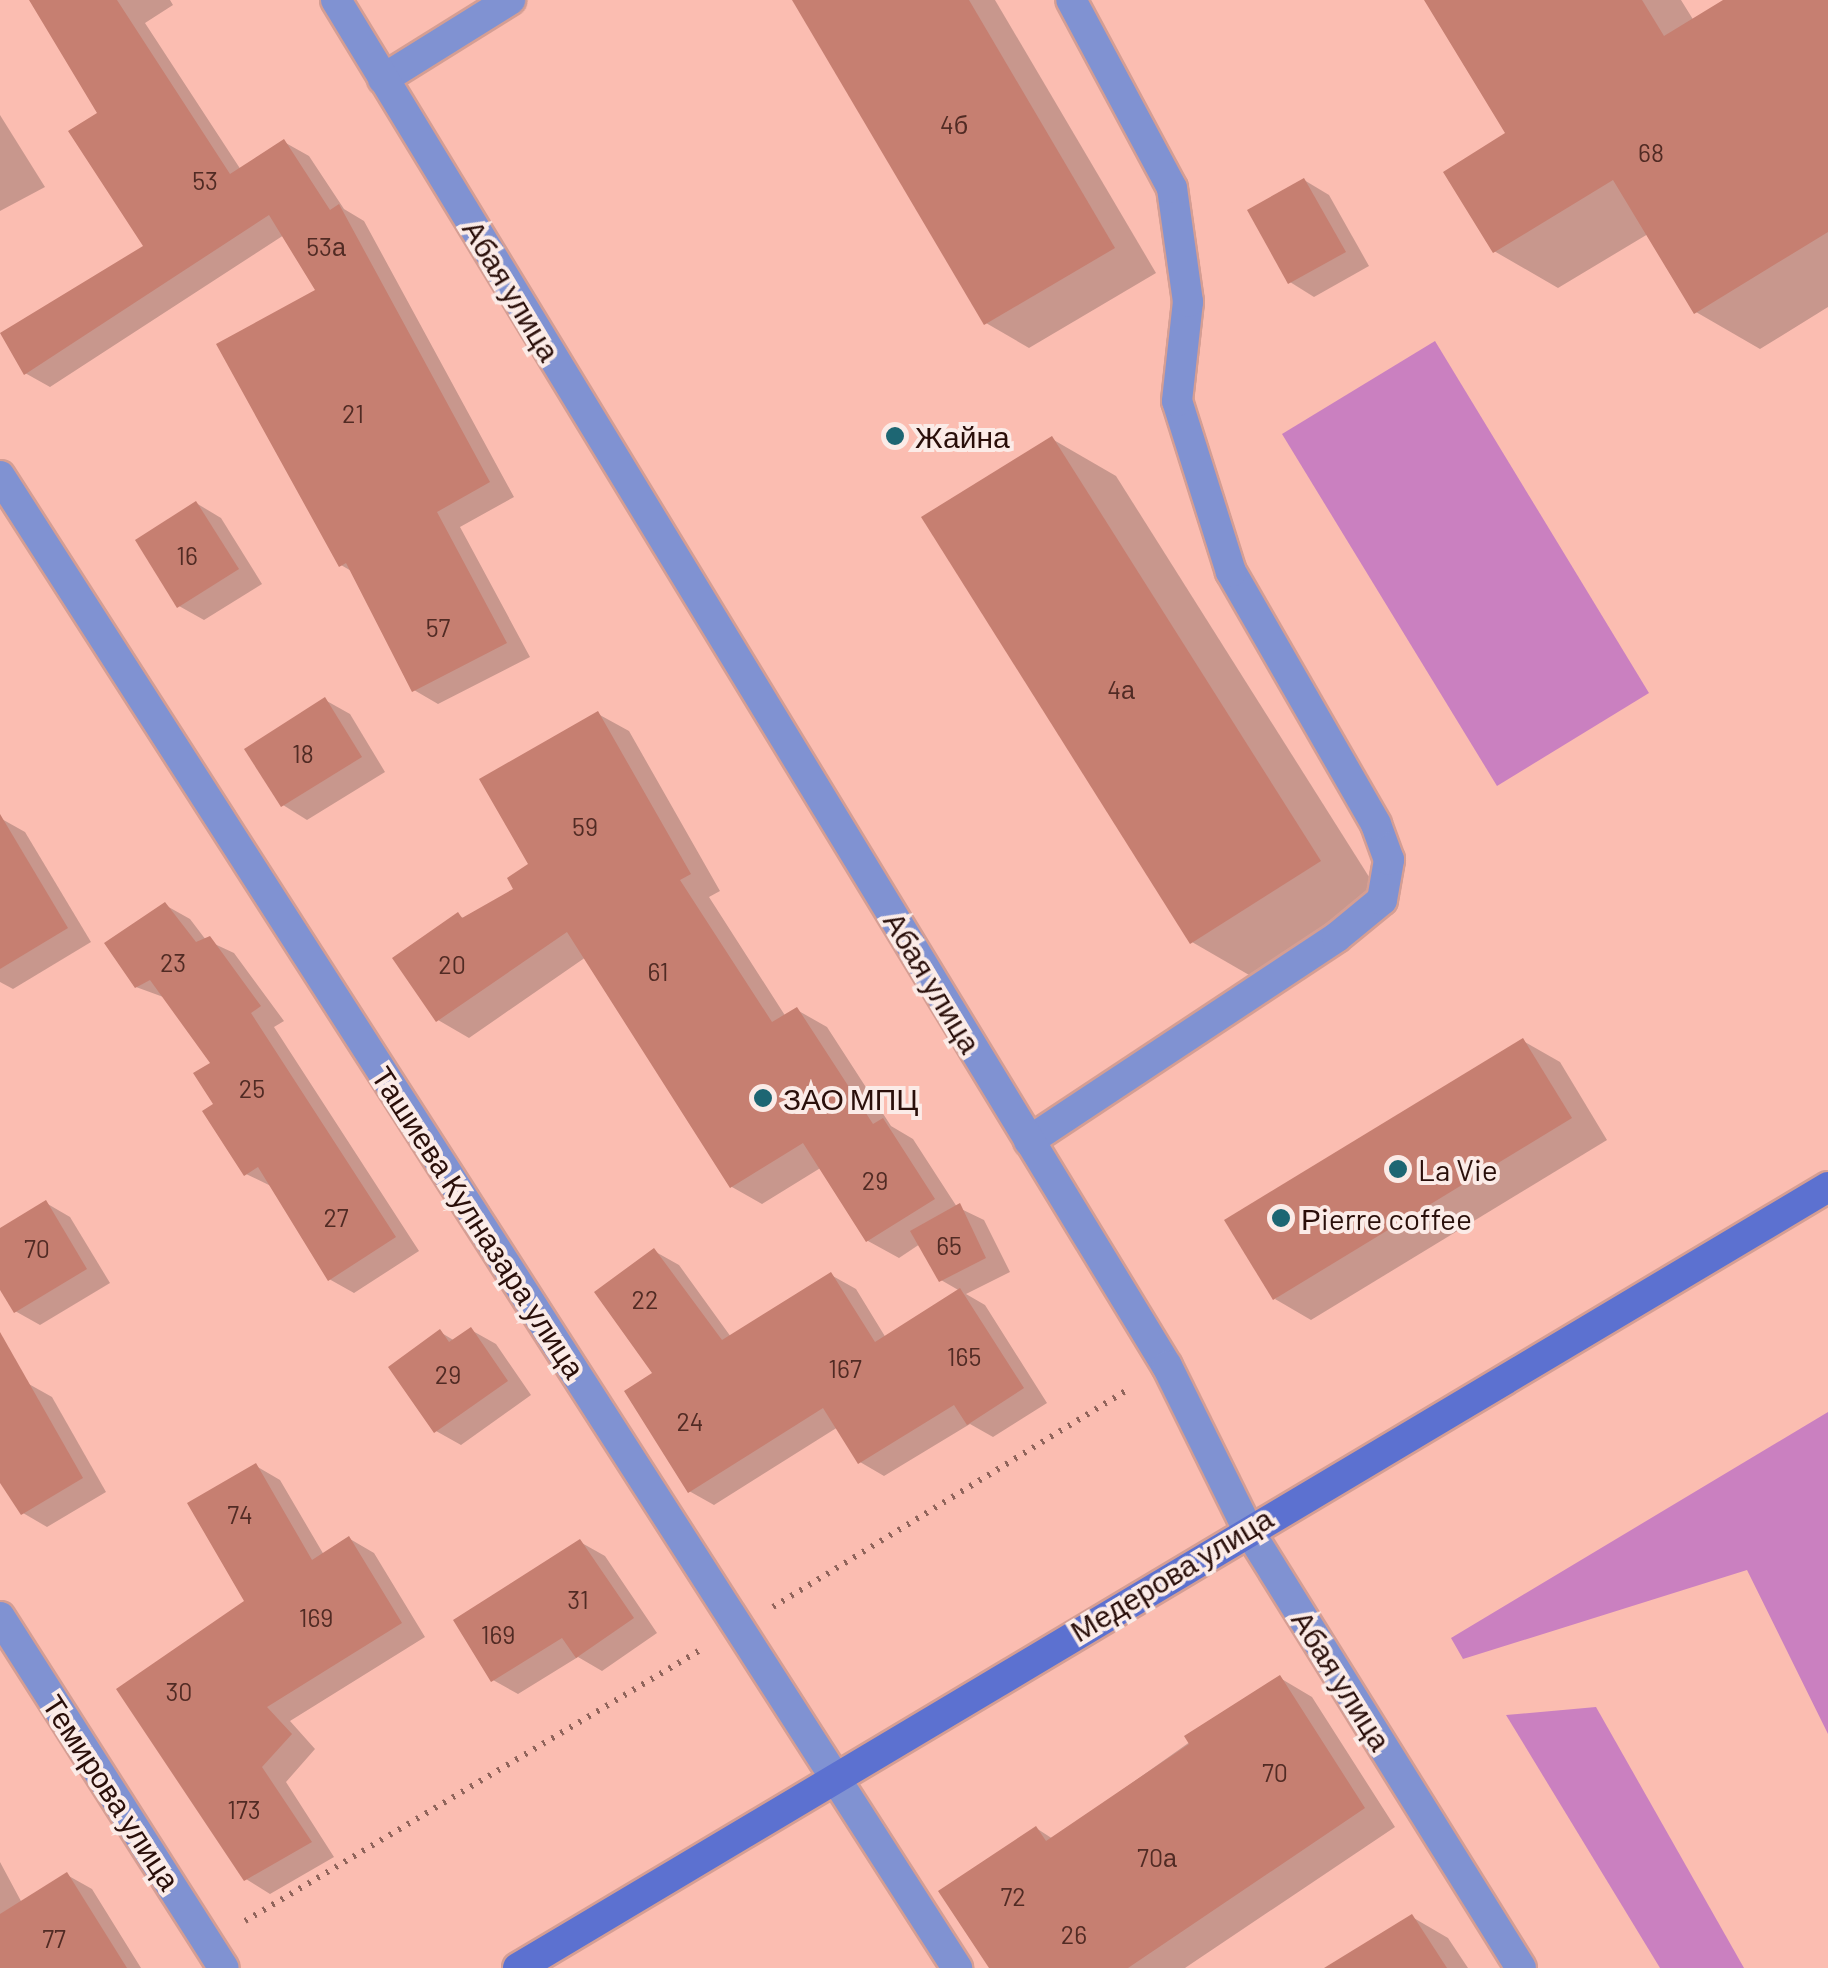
<!DOCTYPE html>
<meta charset="utf-8">
<style>
body{margin:0}
#map{position:relative;width:1828px;height:1968px;overflow:hidden;background:#fbbdb1;font-family:Barlow,sans-serif}
div>[style]{position:absolute}
[style*='--x']{left:calc(var(--x)*1px);top:calc(var(--y)*1px);width:calc(var(--w)*1px);rotate:calc(var(--a)*1deg)}
.green>*{inset:0;background:#ca80c0}
.shadow>*{inset:0;background:#0003}
.building>*{inset:0;background:#c67f71}
.path>*{height:6px;margin-top:-3px;transform-origin:0;background:repeating-linear-gradient(90deg,#90645b 0 2.5px,transparent 0 10.5px)}
.roads{filter:drop-shadow(2px 0 #d59e93) drop-shadow(-2px 0 #d59e93) drop-shadow(0 2px #d59e93) drop-shadow(0 -2px #d59e93)}
.minor>*{height:30px;margin:-15px;padding:0 15px;transform-origin:15px;border-radius:15px;background:#8092d2}
.tertiary>*{height:30px;margin:-15px;padding:0 15px;transform-origin:15px;border-radius:15px;background:#8092d2}
.secondary>*{height:30px;margin:-15px;padding:0 15px;transform-origin:15px;border-radius:15px;background:#5c71d0}
.dots>*{width:28px;height:28px;translate:-50% -50%;box-sizing:border-box;border:5px solid #fbebe7;border-radius:50%}
span{translate:-50% -50%;white-space:nowrap;text-align:center;line-height:1.15;-webkit-text-stroke:8px #fbebe7;paint-order:stroke}
.number-label{font-size:25px;color:#512b24}
.number-label span{-webkit-text-stroke-width:0}
.street-label{font-size:30px;color:#2a0f0a}
.poi-label{font-size:30px;color:#2a0f0a}
.left{translate:0 -50%;text-align:left}
</style>
<div id="map">
<div class="green">
<div style="clip-path:polygon(1435px 341px,1649px 693px,1497px 786px,1282px 434px)"></div>
<div style="clip-path:polygon(1828px 1412px,1828px 1734px,1747px 1570px,1463px 1659px,1451px 1638px)"></div>
<div style="clip-path:polygon(1596px 1707px,1744px 1968px,1660px 1968px,1506px 1715px)"></div>
</div>
<div class="shadow">
<div style="clip-path:polygon(32px 0,170px 0,173px 5px,145px 23px,241px 170px,284px 142px,309px 156px,344px 209px,364px 221px,514px 497px,460px 527px,530px 657px,438px 704px,414px 690px,353px 572px,341px 565px,318px 291px,284px 235px,50px 387px,25px 373px,147px 247px,101px 113px)"></div>
<div style="clip-path:polygon(795px 0,995px 0,1156px 273px,1029px 348px,986px 323px)"></div>
<div style="clip-path:polygon(1427px 0,1681px 0,1694px 21px,1728px 0,1828px 0,1828px 307px,1760px 349px,1696px 312px,1648px 234px,1558px 288px,1494px 251px,1508px 134px)"></div>
<div style="clip-path:polygon(0 115px,45px 187px,0 211px)"></div>
<div style="clip-path:polygon(1304px 180px,1329px 195px,1369px 266px,1314px 297px,1290px 282px)"></div>
<div style="clip-path:polygon(1052px 439px,1116px 476px,1383px 899px,1256px 979px,1192px 942px)"></div>
<div style="clip-path:polygon(196px 503px,221px 518px,262px 584px,204px 620px,179px 606px)"></div>
<div style="clip-path:polygon(325px 700px,350px 714px,385px 772px,307px 820px,283px 805px)"></div>
<div style="clip-path:polygon(598px 714px,629px 731px,720px 891px,709px 897px,786px 1017px,797px 1010px,827px 1027px,891px 1126px,913px 1139px,957px 1207px,984px 1220px,1010px 1272px,966px 1294px,985px 1305px,1047px 1403px,993px 1437px,970px 1424px,884px 1476px,860px 1462px,838px 1427px,714px 1505px,689px 1491px,656px 1374px,654px 1251px,679px 1265px,731px 1337px,831px 1275px,856px 1289px,886px 1338px,960px 1291px,941px 1280px,920px 1244px,899px 1258px,868px 1241px,822px 1167px,762px 1204px,732px 1187px,586px 957px,469px 1038px,438px 1020px,396px 958px,458px 915px,465px 919px,516px 890px)"></div>
<div style="clip-path:polygon(0 818px,25px 832px,91px 942px,13px 989px,0 982px)"></div>
<div style="clip-path:polygon(165px 905px,190px 919px,206px 940px,234px 953px,284px 1021px,274px 1027px,419px 1251px,354px 1293px,329px 1279px,273px 1187px,246px 1174px,216px 1104px,213px 1063px,166px 998px,136px 987px)"></div>
<div style="clip-path:polygon(1523px 1041px,1560px 1062px,1607px 1140px,1311px 1320px,1275px 1299px)"></div>
<div style="clip-path:polygon(46px 1203px,70px 1217px,110px 1283px,40px 1325px,15px 1311px,0 1286px,0 1230px)"></div>
<div style="clip-path:polygon(471px 1330px,496px 1344px,531px 1395px,461px 1445px,436px 1431px,440px 1332px,455px 1341px)"></div>
<div style="clip-path:polygon(27px 1383px,52px 1397px,106px 1492px,47px 1527px,23px 1513px,0 1478px,0 1399px)"></div>
<div style="clip-path:polygon(256px 1466px,280px 1480px,324px 1555px,350px 1539px,374px 1553px,425px 1637px,290px 1721px,315px 1749px,286px 1782px,334px 1857px,270px 1894px,246px 1879px)"></div>
<div style="clip-path:polygon(580px 1542px,605px 1556px,657px 1633px,602px 1671px,578px 1657px,518px 1694px,493px 1680px)"></div>
<div style="clip-path:polygon(1280px 1678px,1312px 1697px,1395px 1827px,1185px 1968px,991px 1968px,1036px 1828px,1053px 1839px)"></div>
<div style="clip-path:polygon(0 1862px,22px 1903px,67px 1875px,92px 1889px,141px 1968px,0 1968px)"></div>
<div style="clip-path:polygon(1412px 1917px,1448px 1938px,1468px 1968px,1329px 1968px)"></div>
</div>
<div class="building">
<div style="clip-path:polygon(29px 0,117px 0,230px 174px,284px 139px,330px 210px,339px 204px,490px 482px,437px 512px,507px 643px,412px 692px,346px 563px,339px 567px,216px 344px,315px 290px,269px 215px,24px 375px,0 333px,143px 246px,68px 131px,97px 113px)"></div>
<div style="clip-path:polygon(792px 0,969px 0,1115px 248px,984px 325px)"></div>
<div style="clip-path:polygon(1424px 0,1642px 0,1664px 36px,1723px 0,1828px 0,1828px 232px,1694px 314px,1613px 180px,1493px 253px,1443px 172px,1505px 133px)"></div>
<div style="clip-path:polygon(1304px 178px,1346px 252px,1288px 284px,1247px 210px)"></div>
<div style="clip-path:polygon(1052px 436px,1321px 861px,1190px 944px,921px 517px)"></div>
<div style="clip-path:polygon(196px 501px,239px 569px,177px 608px,135px 540px)"></div>
<div style="clip-path:polygon(325px 697px,362px 757px,281px 807px,244px 749px)"></div>
<div style="clip-path:polygon(598px 711px,691px 874px,680px 880px,772px 1022px,797px 1007px,873px 1124px,883px 1118px,935px 1199px,866px 1242px,803px 1143px,730px 1188px,567px 932px,436px 1022px,392px 958px,458px 912px,462px 918px,513px 889px,507px 878px,528px 864px,479px 779px)"></div>
<div style="clip-path:polygon(0 814px,68px 928px,0 969px)"></div>
<div style="clip-path:polygon(165px 902px,196px 942px,210px 936px,261px 1006px,251px 1013px,396px 1237px,328px 1281px,258px 1167px,244px 1176px,202px 1111px,213px 1104px,193px 1073px,210px 1063px,150px 980px,135px 988px,104px 943px)"></div>
<div style="clip-path:polygon(1523px 1038px,1572px 1118px,1273px 1300px,1224px 1220px)"></div>
<div style="clip-path:polygon(46px 1200px,87px 1269px,14px 1313px,0 1290px,0 1228px)"></div>
<div style="clip-path:polygon(960px 1203px,986px 1258px,939px 1282px,910px 1231px)"></div>
<div style="clip-path:polygon(654px 1248px,722px 1340px,831px 1272px,875px 1342px,960px 1288px,1024px 1388px,967px 1425px,954px 1405px,858px 1464px,823px 1408px,688px 1493px,624px 1391px,652px 1373px,594px 1292px)"></div>
<div style="clip-path:polygon(471px 1327px,508px 1381px,434px 1433px,388px 1367px,440px 1329px,449px 1342px)"></div>
<div style="clip-path:polygon(0 1332px,83px 1478px,21px 1515px,0 1483px)"></div>
<div style="clip-path:polygon(256px 1463px,312px 1560px,349px 1536px,402px 1623px,267px 1707px,292px 1734px,262px 1767px,312px 1842px,244px 1881px,116px 1689px,244px 1601px,187px 1503px)"></div>
<div style="clip-path:polygon(580px 1539px,634px 1618px,576px 1658px,562px 1638px,491px 1682px,453px 1620px)"></div>
<div style="clip-path:polygon(1280px 1675px,1365px 1808px,1128px 1968px,989px 1968px,938px 1891px,1036px 1826px,1046px 1841px,1189px 1744px,1184px 1736px)"></div>
<div style="clip-path:polygon(67px 1872px,127px 1968px,0 1968px,0 1914px)"></div>
<div style="clip-path:polygon(1412px 1914px,1447px 1968px,1324px 1968px)"></div>
</div>
<div class="path">
<div style="--x:773;--y:1607;--w:417;--a:-31.5"></div>
<div style="--x:245;--y:1921;--w:532;--a:-30.76"></div>
</div>
<div class="roads">
<div class="minor">
<div style="--x:383;--y:79;--w:150;--a:-31.9"></div>
<div style="--x:0;--y:476;--w:1773;--a:57.32"></div>
<div style="--x:1029;--y:1141;--w:369;--a:-33.5"></div>
<div style="--x:1337;--y:937;--w:58;--a:-39.4"></div>
<div style="--x:1382;--y:900;--w:41;--a:-80.1"></div>
<div style="--x:1389;--y:860;--w:38;--a:-110"></div>
<div style="--x:1376;--y:824;--w:291;--a:-119.9"></div>
<div style="--x:1231;--y:572;--w:179;--a:-107.5"></div>
<div style="--x:1177;--y:401;--w:100;--a:-83.7"></div>
<div style="--x:1188;--y:302;--w:115;--a:-98"></div>
<div style="--x:1172;--y:188;--w:213;--a:-118.2"></div>
<div style="--x:0;--y:1617;--w:416;--a:57.5"></div>
</div>
<div class="tertiary">
<div style="--x:336;--y:0;--w:1599;--a:58.69"></div>
<div style="--x:1167;--y:1366;--w:181;--a:63.7"></div>
<div style="--x:1247;--y:1528;--w:518;--a:58.09"></div>
</div>
<div class="secondary">
<div style="--x:518;--y:1968;--w:1525;--a:-30.8"></div>
</div>
</div>
<div class="dots">
<div style="left:895px;top:436px;background:#1d6673"></div>
<div style="left:763px;top:1098px;background:#1d6673"></div>
<div style="left:1398px;top:1169px;background:#1d6673"></div>
<div style="left:1281px;top:1218px;background:#1d6673"></div>
</div>
<div class="number-label">
<span style="left:954px;top:124px">4б</span>
<span style="left:1651px;top:152px">68</span>
<span style="left:205px;top:180px">53</span>
<span style="left:326px;top:246px">53а</span>
<span style="left:353px;top:413px">21</span>
<span style="left:187px;top:555px">16</span>
<span style="left:438px;top:627px">57</span>
<span style="left:1121px;top:689px">4а</span>
<span style="left:303px;top:753px">18</span>
<span style="left:585px;top:826px">59</span>
<span style="left:173px;top:962px">23</span>
<span style="left:452px;top:964px">20</span>
<span style="left:658px;top:971px">61</span>
<span style="left:252px;top:1088px">25</span>
<span style="left:875px;top:1180px">29</span>
<span style="left:336px;top:1217px">27</span>
<span style="left:949px;top:1245px">65</span>
<span style="left:37px;top:1248px">70</span>
<span style="left:645px;top:1299px">22</span>
<span style="left:964px;top:1356px">165</span>
<span style="left:845px;top:1368px">167</span>
<span style="left:448px;top:1374px">29</span>
<span style="left:690px;top:1421px">24</span>
<span style="left:240px;top:1514px">74</span>
<span style="left:578px;top:1599px">31</span>
<span style="left:316px;top:1617px">169</span>
<span style="left:498px;top:1634px">169</span>
<span style="left:179px;top:1691px">30</span>
<span style="left:1275px;top:1772px">70</span>
<span style="left:244px;top:1809px">173</span>
<span style="left:1157px;top:1857px">70а</span>
<span style="left:1013px;top:1896px">72</span>
<span style="left:1074px;top:1934px">26</span>
<span style="left:54px;top:1938px">77</span>
</div>
<div class="street-label">
<span style="left:512px;top:290px;rotate:59deg">Абая улица</span>
<span style="left:933px;top:982px;rotate:59deg">Абая улица</span>
<span style="left:479px;top:1222px;rotate:57deg">Ташиева Кулназара улица</span>
<span style="left:1171px;top:1574px;rotate:-31deg">Медерова улица</span>
<span style="left:1342px;top:1680px;rotate:58deg">Абая улица</span>
<span style="left:112px;top:1792px;rotate:57deg">Темирова улица</span>
</div>
<div class="poi-label">
<span class="left" style="left:915px;top:436px">Жайна</span>
<span class="left" style="left:783px;top:1098px">ЗАО МПЦ</span>
<span class="left" style="left:1418px;top:1169px">La Vie</span>
<span class="left" style="left:1301px;top:1218px">Рierre coffee</span>
</div>
</div>
